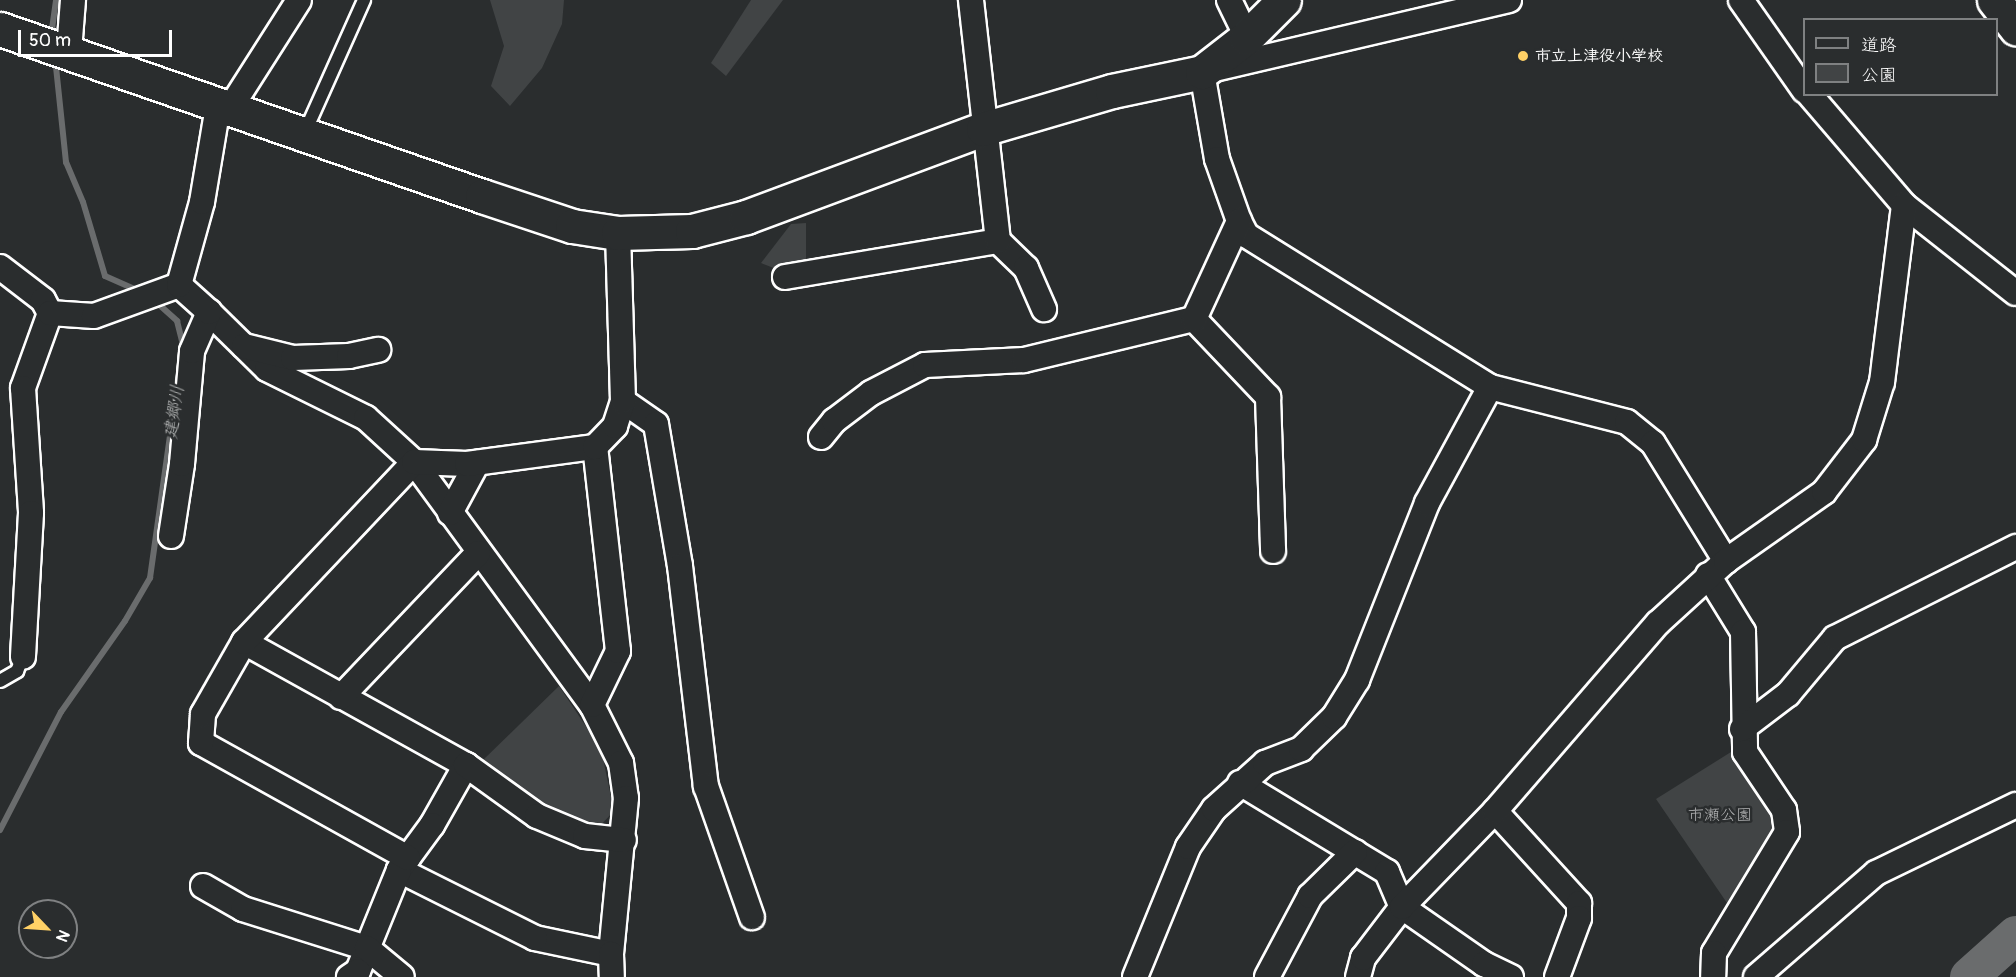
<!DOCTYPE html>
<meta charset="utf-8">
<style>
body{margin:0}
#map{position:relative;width:2016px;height:977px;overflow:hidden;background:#2a2d2e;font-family:Pangolin,"Klee One",sans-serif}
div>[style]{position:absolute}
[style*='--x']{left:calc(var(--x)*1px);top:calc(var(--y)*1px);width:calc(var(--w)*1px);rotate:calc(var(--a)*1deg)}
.green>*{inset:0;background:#414445}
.stream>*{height:6px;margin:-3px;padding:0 3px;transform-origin:3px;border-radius:3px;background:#6a6c6d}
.river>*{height:38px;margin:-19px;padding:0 19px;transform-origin:19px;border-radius:19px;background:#6a6c6d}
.roads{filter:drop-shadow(2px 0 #fff) drop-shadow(-2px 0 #fff) drop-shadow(0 2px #fff) drop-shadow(0 -2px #fff)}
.lane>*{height:12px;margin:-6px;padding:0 6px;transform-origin:6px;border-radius:6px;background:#2a2d2e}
.street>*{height:24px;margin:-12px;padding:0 12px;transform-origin:12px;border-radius:12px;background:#2a2d2e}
.secondary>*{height:33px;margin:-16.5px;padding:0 16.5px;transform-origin:16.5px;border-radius:16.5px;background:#2a2d2e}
.highway>*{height:33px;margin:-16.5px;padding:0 16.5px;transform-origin:16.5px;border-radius:16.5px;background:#2a2d2e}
.dots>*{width:16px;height:16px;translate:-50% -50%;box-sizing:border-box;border:3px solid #2a2d2e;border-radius:50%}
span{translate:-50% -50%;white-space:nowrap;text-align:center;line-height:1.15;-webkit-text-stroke:5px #2a2d2e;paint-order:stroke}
.poi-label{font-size:16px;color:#fff;font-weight:700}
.left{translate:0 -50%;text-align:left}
.park-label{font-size:16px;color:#b3b4b5}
.water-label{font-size:18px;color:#b4b6b6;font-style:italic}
.legend{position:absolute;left:1803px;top:18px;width:195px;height:78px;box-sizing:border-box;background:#2a2d2e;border:2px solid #7f8182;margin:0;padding:8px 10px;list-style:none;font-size:18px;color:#fff}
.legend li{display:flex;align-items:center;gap:12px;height:30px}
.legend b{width:30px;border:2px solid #7f8182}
.north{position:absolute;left:18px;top:899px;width:60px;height:60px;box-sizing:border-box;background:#2a2d2e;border:2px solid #7f8182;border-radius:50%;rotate:115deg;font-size:16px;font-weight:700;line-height:24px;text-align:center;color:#fff}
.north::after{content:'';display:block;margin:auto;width:21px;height:27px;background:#ffd166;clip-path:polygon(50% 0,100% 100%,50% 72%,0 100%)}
.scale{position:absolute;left:18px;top:30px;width:154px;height:27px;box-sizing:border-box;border:3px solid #fff;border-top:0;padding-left:8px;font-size:18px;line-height:21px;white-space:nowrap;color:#fff;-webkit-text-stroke:4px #2a2d2e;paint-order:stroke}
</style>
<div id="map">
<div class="green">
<div style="clip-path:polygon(490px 0,564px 0,562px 24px,542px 68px,510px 106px,491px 86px,504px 46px)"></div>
<div style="clip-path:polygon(751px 0,783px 0,726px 76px,711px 63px)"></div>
<div style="clip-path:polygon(806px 223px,806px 263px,779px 270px,761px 263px,791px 224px)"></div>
<div style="clip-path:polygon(559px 686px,601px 749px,614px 811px,596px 830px,572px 822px,510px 787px,482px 761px)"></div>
<div style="clip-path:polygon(1731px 752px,1775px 816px,1777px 834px,1727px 903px,1656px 799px)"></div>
</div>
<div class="stream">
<div style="--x:52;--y:29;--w:29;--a:-82"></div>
<div style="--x:56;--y:67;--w:96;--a:84"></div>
<div style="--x:66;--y:162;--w:43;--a:67"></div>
<div style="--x:83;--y:202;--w:77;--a:73.4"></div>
<div style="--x:105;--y:276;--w:39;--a:24"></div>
<div style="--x:155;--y:301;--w:30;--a:42"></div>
<div style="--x:177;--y:321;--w:29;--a:76"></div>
<div style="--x:0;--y:830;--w:133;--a:-62.7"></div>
<div style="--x:61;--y:712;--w:111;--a:-54.9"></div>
<div style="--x:125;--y:621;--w:50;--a:-59.8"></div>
<div style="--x:150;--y:578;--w:216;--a:-82"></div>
</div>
<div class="river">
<div style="--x:1969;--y:977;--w:63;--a:-41.8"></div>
</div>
<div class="roads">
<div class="lane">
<div style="--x:305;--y:132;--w:145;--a:-65.9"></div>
<div style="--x:0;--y:681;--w:20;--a:-30"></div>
<div style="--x:17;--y:671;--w:15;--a:-67"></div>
</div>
<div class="street">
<div style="--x:1229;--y:0;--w:41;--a:64.1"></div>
<div style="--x:1509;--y:0;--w:315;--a:166.8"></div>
<div style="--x:1202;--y:72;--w:88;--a:80.2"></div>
<div style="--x:1217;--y:159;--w:66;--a:70.5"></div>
<div style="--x:1239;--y:221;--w:16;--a:63"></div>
<div style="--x:1246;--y:235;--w:287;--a:31.9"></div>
<div style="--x:1490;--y:387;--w:141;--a:14.3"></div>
<div style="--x:1627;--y:422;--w:33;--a:39"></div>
<div style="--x:1653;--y:443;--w:139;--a:58.3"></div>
<div style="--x:1741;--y:0;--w:110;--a:55"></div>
<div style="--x:69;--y:51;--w:51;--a:-85.5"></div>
<div style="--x:1809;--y:94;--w:146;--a:49.4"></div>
<div style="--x:1904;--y:205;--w:142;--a:38.2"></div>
<div style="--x:229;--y:110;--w:130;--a:-57.5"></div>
<div style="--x:998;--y:241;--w:39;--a:44"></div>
<div style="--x:1026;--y:268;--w:45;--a:66.3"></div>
<div style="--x:0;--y:267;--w:54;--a:37.5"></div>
<div style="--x:43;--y:300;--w:15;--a:62"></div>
<div style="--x:50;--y:313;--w:80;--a:109.8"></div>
<div style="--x:23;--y:388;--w:125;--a:86.3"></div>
<div style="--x:31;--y:513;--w:144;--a:93.2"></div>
<div style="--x:785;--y:277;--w:216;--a:-9.6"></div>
<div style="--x:998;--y:241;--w:243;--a:-96.4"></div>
<div style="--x:209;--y:312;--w:81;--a:44.5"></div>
<div style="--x:267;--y:369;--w:110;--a:26.3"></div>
<div style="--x:366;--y:418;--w:65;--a:42.5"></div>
<div style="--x:414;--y:462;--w:301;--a:53.8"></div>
<div style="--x:592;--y:705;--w:65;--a:63.4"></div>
<div style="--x:621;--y:763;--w:35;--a:82"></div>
<div style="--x:626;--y:798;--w:157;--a:95.5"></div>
<div style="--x:611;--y:954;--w:78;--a:-168.1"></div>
<div style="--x:535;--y:938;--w:152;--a:-153.4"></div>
<div style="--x:50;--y:313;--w:44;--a:3.9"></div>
<div style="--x:94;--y:316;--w:90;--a:-20"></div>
<div style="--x:1194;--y:319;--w:108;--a:46.5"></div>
<div style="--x:1268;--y:397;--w:154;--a:88.1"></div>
<div style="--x:244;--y:346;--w:50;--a:13.8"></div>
<div style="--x:293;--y:358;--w:56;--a:-2"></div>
<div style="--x:349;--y:356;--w:30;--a:-12"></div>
<div style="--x:623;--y:401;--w:40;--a:34.9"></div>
<div style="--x:656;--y:424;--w:144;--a:80.4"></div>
<div style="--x:680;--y:566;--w:222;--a:83.3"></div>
<div style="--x:706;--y:786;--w:139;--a:70.7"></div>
<div style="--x:821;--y:437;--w:21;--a:-51"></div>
<div style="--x:834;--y:421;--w:46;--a:-37.1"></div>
<div style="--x:871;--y:393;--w:61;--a:-27.4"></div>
<div style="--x:925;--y:365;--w:99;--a:-2.9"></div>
<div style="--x:1024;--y:360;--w:175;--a:-13.6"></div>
<div style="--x:1194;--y:319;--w:108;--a:-65.3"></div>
<div style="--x:450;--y:513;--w:57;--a:-61.6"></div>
<div style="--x:171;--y:536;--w:73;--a:-81.3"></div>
<div style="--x:182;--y:464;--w:113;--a:-84.9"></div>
<div style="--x:192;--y:351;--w:43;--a:-66.4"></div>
<div style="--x:209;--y:312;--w:40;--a:-138"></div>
<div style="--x:179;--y:285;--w:86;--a:-74.5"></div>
<div style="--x:202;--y:202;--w:97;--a:-80.5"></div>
<div style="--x:1708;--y:575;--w:67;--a:58.4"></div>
<div style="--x:1743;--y:632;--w:120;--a:89"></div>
<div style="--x:1745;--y:752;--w:70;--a:56.1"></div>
<div style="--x:1784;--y:810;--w:22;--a:82"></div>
<div style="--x:1787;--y:832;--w:141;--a:121.1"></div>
<div style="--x:1714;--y:953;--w:24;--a:92"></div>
<div style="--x:244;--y:642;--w:254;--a:29"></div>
<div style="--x:466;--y:765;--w:69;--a:119.5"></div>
<div style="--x:432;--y:825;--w:56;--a:126.3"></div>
<div style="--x:399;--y:870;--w:109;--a:112.1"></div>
<div style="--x:358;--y:971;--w:11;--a:146"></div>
<div style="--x:341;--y:697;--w:199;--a:-46.4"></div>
<div style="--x:592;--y:705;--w:60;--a:-64.3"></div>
<div style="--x:618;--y:651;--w:205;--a:-96.4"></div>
<div style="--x:1742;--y:729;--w:58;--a:-37.3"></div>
<div style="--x:1788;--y:694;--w:73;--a:-50"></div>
<div style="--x:1835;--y:638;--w:203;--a:-26.7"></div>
<div style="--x:466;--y:765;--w:87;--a:35.7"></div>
<div style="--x:537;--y:816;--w:52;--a:22.6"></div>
<div style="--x:585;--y:836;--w:39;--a:6"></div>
<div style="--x:1240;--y:783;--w:172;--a:31.2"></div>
<div style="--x:1387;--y:872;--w:38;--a:67"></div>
<div style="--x:1402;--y:907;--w:100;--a:34.8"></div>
<div style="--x:1484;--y:964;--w:30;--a:26"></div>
<div style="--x:1495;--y:811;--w:125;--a:47.6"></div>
<div style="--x:1579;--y:903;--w:15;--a:90"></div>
<div style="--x:1579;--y:918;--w:63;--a:110.4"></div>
<div style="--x:408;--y:858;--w:237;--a:-150.9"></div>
<div style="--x:201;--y:743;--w:29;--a:-86"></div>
<div style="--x:203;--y:714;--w:83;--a:-60.3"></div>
<div style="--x:244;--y:642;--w:248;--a:-46.6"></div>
<div style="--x:414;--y:462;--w:53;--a:2.2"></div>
<div style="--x:467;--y:464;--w:129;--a:-7.6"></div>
<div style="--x:595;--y:447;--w:29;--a:-46"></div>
<div style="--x:615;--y:426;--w:26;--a:-72"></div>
<div style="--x:623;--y:401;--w:168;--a:-91.7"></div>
<div style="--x:203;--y:886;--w:46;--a:29.9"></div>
<div style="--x:243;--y:909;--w:130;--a:17.5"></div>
<div style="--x:367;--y:948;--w:45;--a:39.6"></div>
<div style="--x:611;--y:954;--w:23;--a:88"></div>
<div style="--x:1135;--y:977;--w:140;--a:-67.8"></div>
<div style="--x:1188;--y:847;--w:46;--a:-55.6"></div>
<div style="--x:1214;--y:809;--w:69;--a:-42"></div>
<div style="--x:1265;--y:763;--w:39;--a:-21"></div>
<div style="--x:1301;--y:749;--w:46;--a:-44.1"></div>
<div style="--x:1334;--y:717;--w:44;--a:-58.1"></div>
<div style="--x:1357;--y:680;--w:190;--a:-68.4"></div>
<div style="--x:1427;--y:503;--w:132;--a:-61.5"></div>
<div style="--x:1267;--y:977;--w:92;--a:-62"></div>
<div style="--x:1310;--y:896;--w:63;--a:-44.4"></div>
<div style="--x:1358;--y:977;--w:20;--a:-75"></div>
<div style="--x:1363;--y:958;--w:64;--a:-52.6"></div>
<div style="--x:1402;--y:907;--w:134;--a:-45.9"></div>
<div style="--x:1495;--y:811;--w:249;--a:-49.1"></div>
<div style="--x:1658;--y:623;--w:92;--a:-42.4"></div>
<div style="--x:1726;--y:561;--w:120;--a:-35.1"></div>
<div style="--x:1824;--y:492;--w:66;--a:-52.4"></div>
<div style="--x:1864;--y:440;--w:61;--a:-72.8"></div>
<div style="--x:1882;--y:382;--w:178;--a:-82.9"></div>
<div style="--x:1756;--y:977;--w:159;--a:-40.9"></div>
<div style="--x:1876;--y:873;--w:156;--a:-25.9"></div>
</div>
<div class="secondary">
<div style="--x:0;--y:29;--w:510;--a:19.11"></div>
<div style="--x:482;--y:196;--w:95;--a:18.4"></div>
<div style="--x:572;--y:226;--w:47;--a:8.7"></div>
<div style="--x:618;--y:233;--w:74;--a:-1.5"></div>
<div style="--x:692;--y:231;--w:56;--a:-14.5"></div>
<div style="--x:746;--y:217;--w:253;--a:-20.4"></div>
<div style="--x:983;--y:129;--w:134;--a:-16.4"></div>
<div style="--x:1112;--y:91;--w:92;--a:-11.9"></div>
<div style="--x:1202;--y:72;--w:57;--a:-37.9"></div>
<div style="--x:1247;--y:37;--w:52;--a:-45"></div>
</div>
<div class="highway">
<div style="--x:1994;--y:0;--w:36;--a:52"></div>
</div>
</div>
<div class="dots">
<div style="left:1523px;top:56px;background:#ffd166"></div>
</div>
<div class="poi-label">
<span class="left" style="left:1535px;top:56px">市立上津役小学校</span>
</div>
<div class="park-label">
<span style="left:1720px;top:815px">市瀬公園</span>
</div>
<div class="water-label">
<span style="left:175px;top:412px;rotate:-82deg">建郷川</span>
</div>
<ul class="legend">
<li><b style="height:8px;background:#2a2d2e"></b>道路</li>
<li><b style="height:16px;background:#414445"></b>公園</li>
</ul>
<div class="north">N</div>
<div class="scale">50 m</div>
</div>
